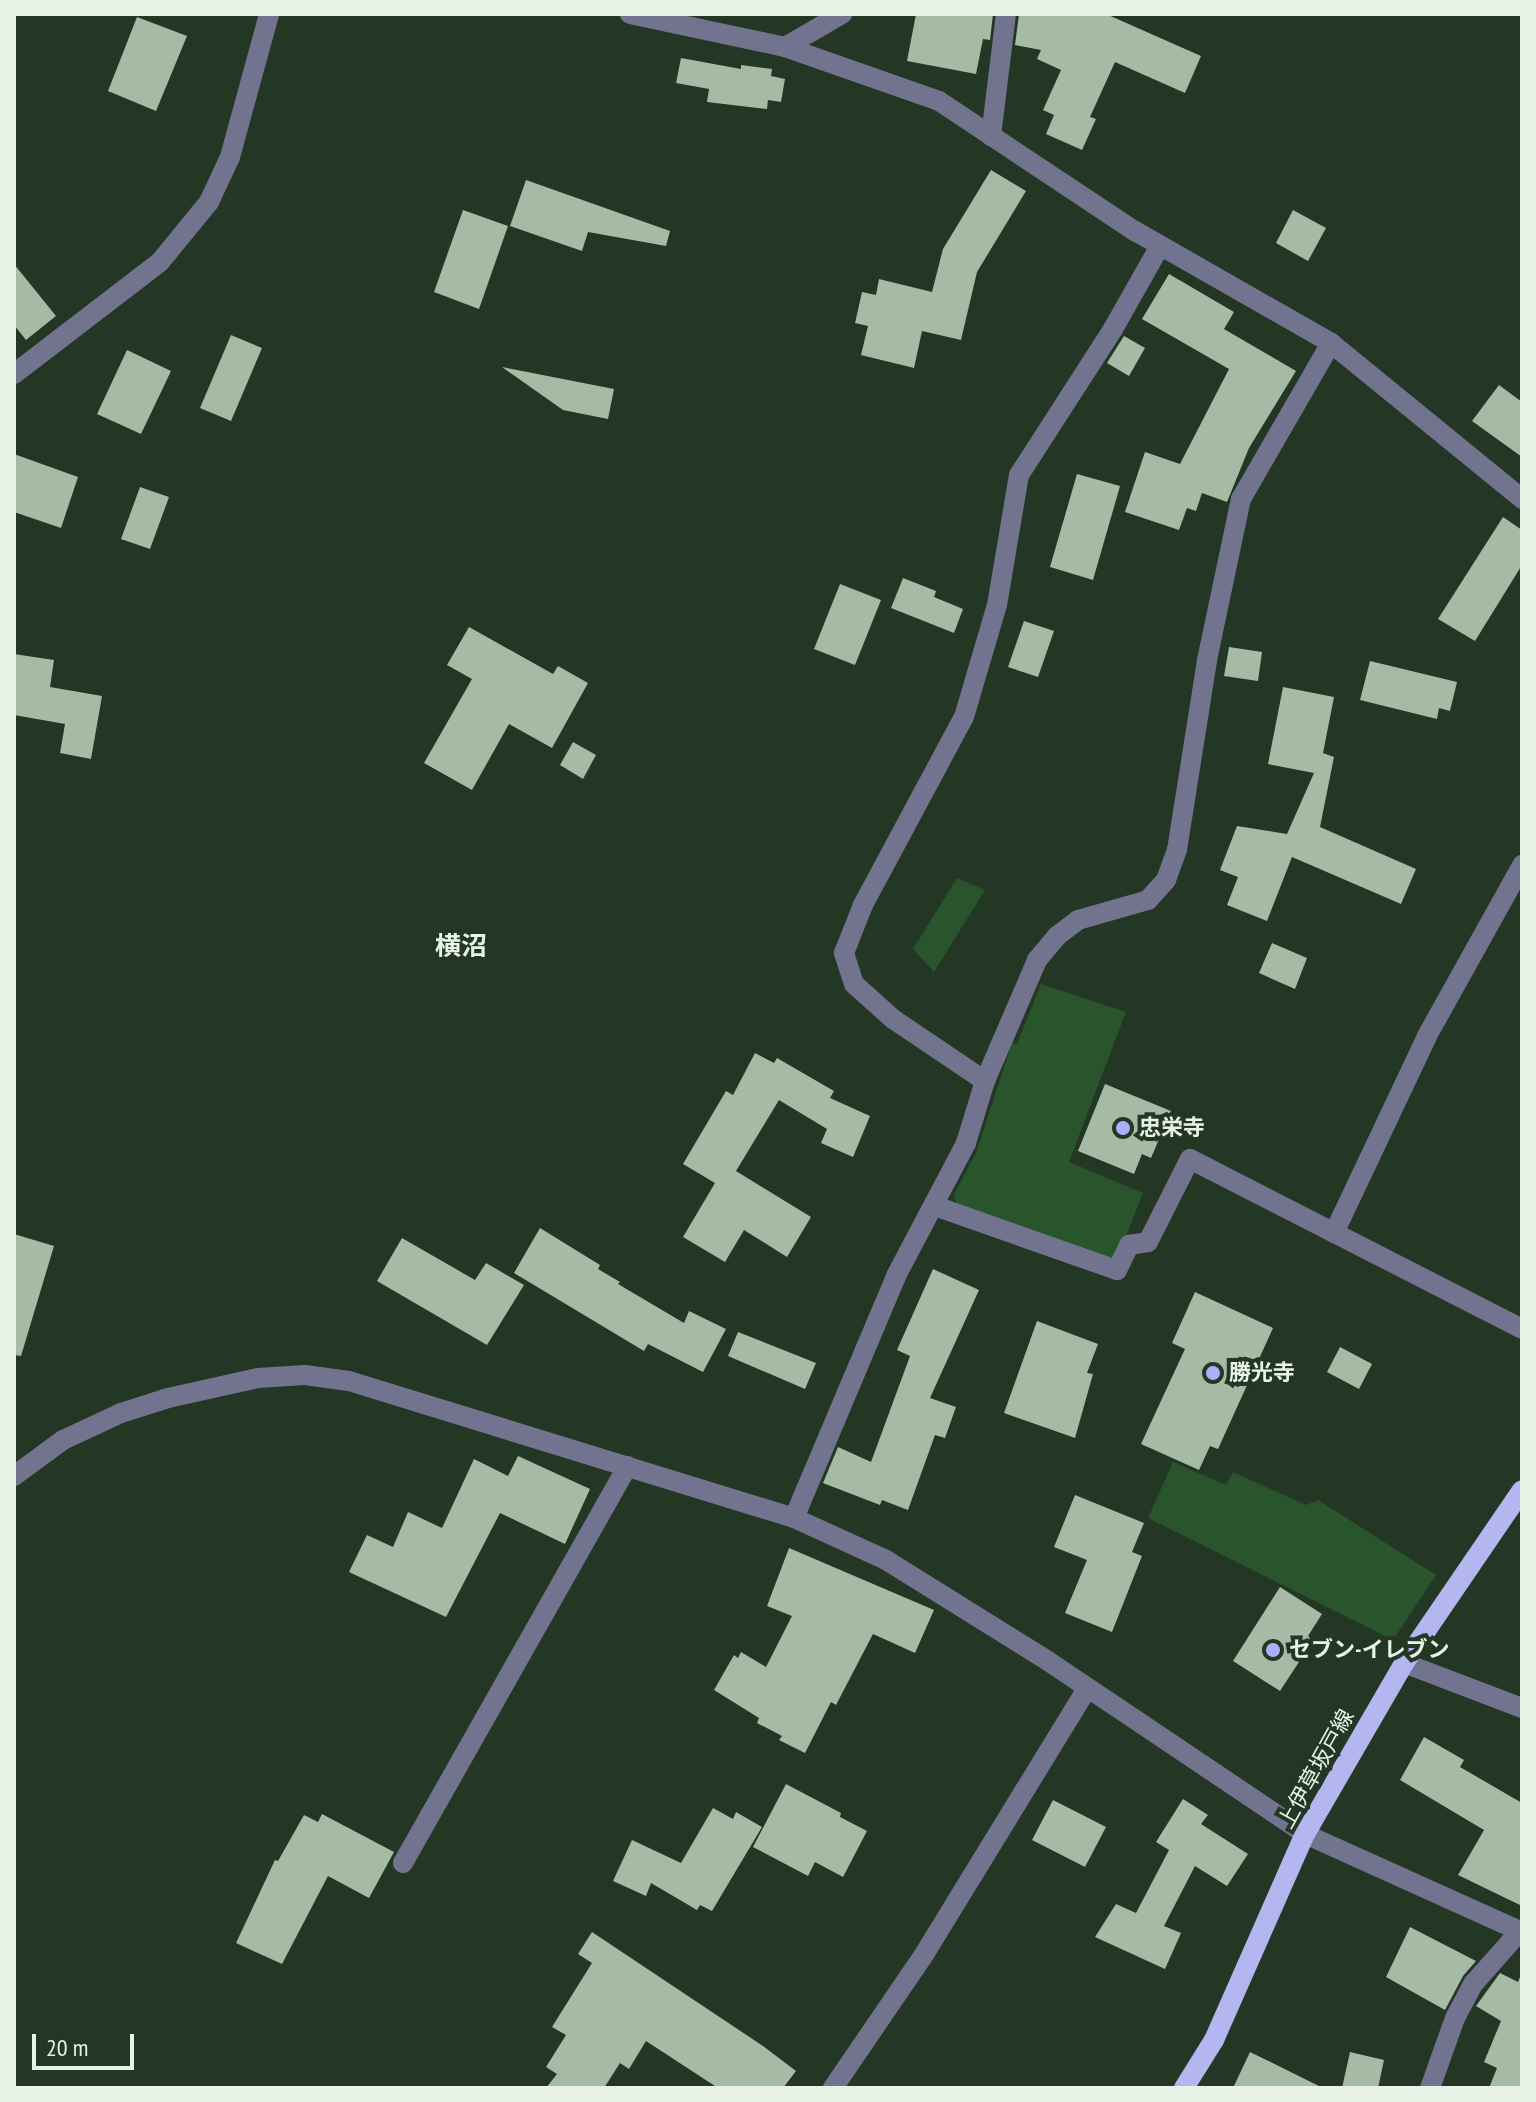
<!DOCTYPE html>
<meta charset="utf-8">
<style>
body{margin:0}
#map{position:relative;width:1536px;height:2102px;overflow:hidden;background:#243624;font-family:"PT Sans Narrow","Noto Sans JP",sans-serif}
div>[style]{position:absolute}
[style*='--x']{left:calc(var(--x)*1px);top:calc(var(--y)*1px);width:calc(var(--w)*1px);rotate:calc(var(--a)*1deg)}
.green>*{inset:0;background:#29552c}
.building>*{inset:0;background:#a5bba5}
.minor>*{height:20px;margin:-10px;padding:0 10px;transform-origin:10px;border-radius:10px;background:#72748f}
.major>*{height:20px;margin:-10px;padding:0 10px;transform-origin:10px;border-radius:10px;background:#b4b6ef}
.dots>*{width:22px;height:22px;translate:-50% -50%;box-sizing:border-box;border:4px solid #243624;border-radius:50%}
span{translate:-50% -50%;white-space:nowrap;text-align:center;line-height:1.15;-webkit-text-stroke:8px #243624;paint-order:stroke}
.poi-label{font-size:22px;color:#e8f3e8;font-weight:700}
.left{translate:0 -50%;text-align:left}
.street-label{font-size:22px;color:#e8f3e8}
.quarter-label{font-size:26px;color:#e8f3e8;font-weight:700}
.frame{position:absolute;inset:0;border:16px solid #e8f3e8;pointer-events:none}
.scale{position:absolute;left:32px;top:2034px;width:102px;height:36px;box-sizing:border-box;border:4px solid #e8f3e8;border-top:0;padding-left:10px;font-size:24px;line-height:28px;white-space:nowrap;color:#e8f3e8;-webkit-text-stroke:6px #243624;paint-order:stroke}
</style>
<div id="map">
<div class="green">
<div style="clip-path:polygon(957px 878px,985px 890px,934px 972px,913px 949px)"></div>
<div style="clip-path:polygon(1041px 984px,1126px 1012px,1069px 1162px,1143px 1193px,1117px 1259px,1111px 1261px,957px 1206px,954px 1194px,976px 1153px,1012px 1043px,1017px 1044px)"></div>
<div style="clip-path:polygon(1173px 1462px,1226px 1485px,1233px 1472px,1306px 1505px,1318px 1500px,1436px 1575px,1393px 1640px,1148px 1518px)"></div>
</div>
<div class="building">
<div style="clip-path:polygon(916px 14px,993px 14px,990px 40px,983px 39px,976px 74px,907px 61px)"></div>
<div style="clip-path:polygon(1019px 14px,1106px 14px,1201px 56px,1185px 93px,1115px 62px,1090px 117px,1096px 119px,1082px 150px,1046px 134px,1054px 115px,1043px 110px,1061px 70px,1037px 59px,1041px 50px,1015px 45px)"></div>
<div style="clip-path:polygon(137px 17px,187px 36px,156px 111px,108px 91px)"></div>
<div style="clip-path:polygon(681px 58px,741px 69px,741px 65px,772px 69px,771px 76px,785px 79px,781px 102px,768px 100px,767px 109px,707px 102px,709px 89px,676px 83px)"></div>
<div style="clip-path:polygon(991px 170px,1026px 191px,977px 272px,961px 340px,922px 331px,914px 368px,861px 355px,868px 326px,855px 323px,862px 292px,876px 295px,879px 279px,932px 292px,943px 249px)"></div>
<div style="clip-path:polygon(526px 180px,670px 231px,666px 246px,588px 232px,582px 251px,510px 226px)"></div>
<div style="clip-path:polygon(463px 210px,508px 226px,479px 309px,434px 292px)"></div>
<div style="clip-path:polygon(1293px 210px,1326px 228px,1308px 261px,1276px 243px)"></div>
<div style="clip-path:polygon(14px 264px,56px 316px,26px 340px,14px 325px)"></div>
<div style="clip-path:polygon(1169px 274px,1234px 312px,1224px 329px,1296px 371px,1249px 448px,1227px 502px,1202px 493px,1196px 511px,1187px 508px,1179px 530px,1125px 512px,1145px 452px,1180px 464px,1229px 369px,1142px 319px)"></div>
<div style="clip-path:polygon(231px 335px,262px 348px,231px 421px,200px 408px)"></div>
<div style="clip-path:polygon(1124px 336px,1145px 348px,1129px 376px,1107px 363px)"></div>
<div style="clip-path:polygon(127px 350px,171px 371px,141px 434px,97px 414px)"></div>
<div style="clip-path:polygon(502px 367px,614px 389px,608px 419px,563px 410px)"></div>
<div style="clip-path:polygon(1499px 385px,1522px 402px,1522px 457px,1472px 421px)"></div>
<div style="clip-path:polygon(14px 454px,78px 477px,61px 528px,14px 512px)"></div>
<div style="clip-path:polygon(1077px 474px,1120px 486px,1093px 580px,1050px 567px)"></div>
<div style="clip-path:polygon(140px 487px,169px 497px,150px 549px,121px 539px)"></div>
<div style="clip-path:polygon(1503px 517px,1522px 530px,1522px 565px,1475px 641px,1438px 619px)"></div>
<div style="clip-path:polygon(903px 578px,936px 591px,934px 597px,963px 609px,954px 633px,891px 608px)"></div>
<div style="clip-path:polygon(840px 584px,881px 600px,855px 665px,814px 649px)"></div>
<div style="clip-path:polygon(1024px 621px,1054px 631px,1038px 677px,1008px 667px)"></div>
<div style="clip-path:polygon(469px 627px,553px 674px,558px 666px,588px 683px,552px 748px,509px 724px,472px 790px,424px 763px,472px 679px,447px 665px)"></div>
<div style="clip-path:polygon(1229px 647px,1262px 652px,1258px 681px,1224px 676px)"></div>
<div style="clip-path:polygon(14px 654px,54px 660px,50px 687px,102px 696px,91px 759px,60px 753px,65px 724px,14px 715px)"></div>
<div style="clip-path:polygon(1370px 661px,1457px 682px,1450px 711px,1439px 708px,1437px 719px,1360px 700px)"></div>
<div style="clip-path:polygon(1283px 687px,1334px 697px,1323px 753px,1334px 757px,1320px 827px,1416px 869px,1401px 904px,1292px 857px,1267px 921px,1227px 905px,1238px 877px,1220px 870px,1237px 826px,1287px 834px,1314px 773px,1268px 764px)"></div>
<div style="clip-path:polygon(573px 742px,596px 755px,583px 779px,560px 765px)"></div>
<div style="clip-path:polygon(1272px 943px,1307px 958px,1295px 989px,1259px 973px)"></div>
<div style="clip-path:polygon(755px 1053px,774px 1063px,777px 1058px,834px 1091px,830px 1098px,870px 1116px,853px 1157px,821px 1143px,827px 1129px,779px 1100px,736px 1171px,811px 1217px,787px 1257px,744px 1230px,725px 1262px,683px 1237px,715px 1183px,683px 1164px,726px 1091px,733px 1095px)"></div>
<div style="clip-path:polygon(1105px 1084px,1171px 1111px,1151px 1158px,1142px 1154px,1134px 1174px,1078px 1151px)"></div>
<div style="clip-path:polygon(540px 1228px,600px 1265px,598px 1269px,620px 1282px,618px 1284px,684px 1323px,689px 1311px,726px 1329px,703px 1372px,648px 1344px,644px 1351px,514px 1273px)"></div>
<div style="clip-path:polygon(14px 1234px,54px 1246px,21px 1356px,14px 1355px)"></div>
<div style="clip-path:polygon(402px 1238px,475px 1280px,486px 1263px,524px 1285px,487px 1345px,377px 1281px)"></div>
<div style="clip-path:polygon(933px 1269px,979px 1290px,930px 1398px,956px 1407px,945px 1438px,935px 1435px,908px 1510px,882px 1500px,880px 1505px,823px 1483px,838px 1447px,871px 1462px,910px 1356px,897px 1350px)"></div>
<div style="clip-path:polygon(1195px 1292px,1273px 1328px,1218px 1449px,1210px 1446px,1199px 1470px,1141px 1444px,1185px 1349px,1172px 1343px)"></div>
<div style="clip-path:polygon(1037px 1321px,1098px 1344px,1087px 1373px,1093px 1374px,1075px 1438px,1004px 1413px)"></div>
<div style="clip-path:polygon(738px 1332px,816px 1363px,805px 1389px,728px 1356px)"></div>
<div style="clip-path:polygon(1340px 1347px,1372px 1364px,1359px 1389px,1327px 1372px)"></div>
<div style="clip-path:polygon(518px 1456px,590px 1489px,565px 1544px,500px 1513px,446px 1617px,349px 1572px,367px 1535px,393px 1547px,408px 1512px,442px 1528px,474px 1459px,508px 1476px)"></div>
<div style="clip-path:polygon(1075px 1495px,1144px 1523px,1132px 1552px,1142px 1556px,1112px 1632px,1065px 1613px,1087px 1560px,1054px 1547px)"></div>
<div style="clip-path:polygon(789px 1548px,934px 1610px,915px 1653px,873px 1634px,836px 1705px,831px 1702px,805px 1753px,779px 1740px,782px 1736px,757px 1723px,759px 1718px,714px 1690px,734px 1655px,738px 1658px,741px 1652px,766px 1667px,792px 1616px,767px 1606px)"></div>
<div style="clip-path:polygon(1280px 1587px,1322px 1614px,1308px 1636px,1314px 1639px,1280px 1691px,1233px 1661px)"></div>
<div style="clip-path:polygon(1424px 1737px,1464px 1760px,1460px 1767px,1522px 1803px,1522px 1906px,1458px 1875px,1484px 1830px,1400px 1780px)"></div>
<div style="clip-path:polygon(786px 1784px,841px 1813px,840px 1817px,867px 1831px,843px 1877px,815px 1862px,808px 1876px,753px 1847px)"></div>
<div style="clip-path:polygon(1183px 1799px,1208px 1815px,1201px 1824px,1248px 1854px,1227px 1886px,1195px 1866px,1164px 1926px,1181px 1933px,1165px 1969px,1095px 1937px,1116px 1904px,1136px 1913px,1169px 1850px,1156px 1842px)"></div>
<div style="clip-path:polygon(1053px 1800px,1106px 1827px,1085px 1867px,1032px 1840px)"></div>
<div style="clip-path:polygon(713px 1808px,733px 1819px,736px 1812px,762px 1827px,712px 1911px,700px 1905px,697px 1910px,651px 1883px,646px 1896px,613px 1881px,632px 1840px,681px 1863px)"></div>
<div style="clip-path:polygon(322px 1814px,394px 1852px,369px 1898px,328px 1876px,282px 1964px,236px 1943px,275px 1860px,278px 1861px,304px 1815px,318px 1822px)"></div>
<div style="clip-path:polygon(1410px 1927px,1476px 1961px,1463px 1976px,1445px 2010px,1386px 1977px)"></div>
<div style="clip-path:polygon(592px 1932px,763px 2046px,796px 2071px,783px 2088px,718px 2088px,646px 2041px,629px 2069px,620px 2063px,604px 2088px,546px 2088px,557px 2074px,546px 2067px,566px 2035px,552px 2027px,592px 1963px,578px 1954px)"></div>
<div style="clip-path:polygon(1522px 1972px,1522px 2088px,1489px 2088px,1497px 2068px,1484px 2062px,1501px 2021px,1476px 2006px,1500px 1973px,1518px 1982px)"></div>
<div style="clip-path:polygon(1250px 2052px,1323px 2088px,1233px 2088px)"></div>
<div style="clip-path:polygon(1350px 2052px,1384px 2060px,1378px 2088px,1342px 2088px)"></div>
</div>
<div class="minor">
<div style="--x:630;--y:14;--w:158;--a:12"></div>
<div style="--x:785;--y:47;--w:163;--a:19.3"></div>
<div style="--x:939;--y:101;--w:235;--a:33.6"></div>
<div style="--x:1135;--y:231;--w:226;--a:29.7"></div>
<div style="--x:1331;--y:343;--w:247;--a:39.2"></div>
<div style="--x:785;--y:47;--w:66;--a:-30.1"></div>
<div style="--x:991;--y:136;--w:123;--a:-83"></div>
<div style="--x:14;--y:374;--w:184;--a:-37.5"></div>
<div style="--x:160;--y:262;--w:77;--a:-50.8"></div>
<div style="--x:209;--y:202;--w:50;--a:-65"></div>
<div style="--x:230;--y:157;--w:148;--a:-74.7"></div>
<div style="--x:985;--y:1081;--w:111;--a:-146"></div>
<div style="--x:893;--y:1019;--w:52;--a:-138.1"></div>
<div style="--x:854;--y:984;--w:33;--a:-108"></div>
<div style="--x:844;--y:953;--w:52;--a:-68.4"></div>
<div style="--x:863;--y:905;--w:213;--a:-61.8"></div>
<div style="--x:964;--y:717;--w:117;--a:-73.6"></div>
<div style="--x:997;--y:605;--w:132;--a:-80.4"></div>
<div style="--x:1019;--y:475;--w:174;--a:-57.2"></div>
<div style="--x:1113;--y:329;--w:95;--a:-60.5"></div>
<div style="--x:935;--y:1206;--w:193;--a:19.4"></div>
<div style="--x:1117;--y:1270;--w:28;--a:-64"></div>
<div style="--x:1129;--y:1245;--w:19;--a:-9"></div>
<div style="--x:1148;--y:1242;--w:93;--a:-63.2"></div>
<div style="--x:1190;--y:1159;--w:373;--a:27.1"></div>
<div style="--x:1334;--y:1233;--w:218;--a:-64.7"></div>
<div style="--x:1427;--y:1036;--w:196;--a:-60.9"></div>
<div style="--x:14;--y:1476;--w:61;--a:-36.3"></div>
<div style="--x:63;--y:1440;--w:64;--a:-25"></div>
<div style="--x:121;--y:1413;--w:49;--a:-17.7"></div>
<div style="--x:168;--y:1398;--w:92;--a:-12.5"></div>
<div style="--x:258;--y:1378;--w:47;--a:-3.7"></div>
<div style="--x:305;--y:1375;--w:44;--a:7.8"></div>
<div style="--x:349;--y:1381;--w:466;--a:17.1"></div>
<div style="--x:794;--y:1518;--w:101;--a:24.5"></div>
<div style="--x:886;--y:1560;--w:191;--a:31.9"></div>
<div style="--x:1048;--y:1661;--w:310;--a:33.9"></div>
<div style="--x:1305;--y:1834;--w:238;--a:24.3"></div>
<div style="--x:794;--y:1518;--w:263;--a:-67.1"></div>
<div style="--x:896;--y:1276;--w:150;--a:-62.2"></div>
<div style="--x:966;--y:1143;--w:65;--a:-73"></div>
<div style="--x:985;--y:1081;--w:132;--a:-66.7"></div>
<div style="--x:1037;--y:960;--w:31;--a:-50"></div>
<div style="--x:1057;--y:936;--w:26;--a:-37"></div>
<div style="--x:1078;--y:920;--w:73;--a:-15.9"></div>
<div style="--x:1148;--y:900;--w:27;--a:-48"></div>
<div style="--x:1166;--y:880;--w:32;--a:-70"></div>
<div style="--x:1177;--y:850;--w:192;--a:-81"></div>
<div style="--x:1207;--y:660;--w:165;--a:-78.1"></div>
<div style="--x:1241;--y:499;--w:180;--a:-60"></div>
<div style="--x:1404;--y:1663;--w:126;--a:20.9"></div>
<div style="--x:403;--y:1863;--w:456;--a:-60.5"></div>
<div style="--x:833;--y:2088;--w:163;--a:-55.7"></div>
<div style="--x:925;--y:1953;--w:310;--a:-58.5"></div>
<div style="--x:1430;--y:2088;--w:74;--a:-70.3"></div>
<div style="--x:1455;--y:2018;--w:40;--a:-62"></div>
<div style="--x:1474;--y:1983;--w:57;--a:-48.5"></div>
</div>
<div class="major">
<div style="--x:1184;--y:2088;--w:57;--a:-58"></div>
<div style="--x:1214;--y:2040;--w:225;--a:-66.2"></div>
<div style="--x:1305;--y:1834;--w:198;--a:-59.9"></div>
<div style="--x:1404;--y:1663;--w:209;--a:-55.7"></div>
</div>
<div class="dots">
<div style="left:1123px;top:1128px;background:#adaffb"></div>
<div style="left:1213px;top:1373px;background:#adaffb"></div>
<div style="left:1273px;top:1650px;background:#adaffb"></div>
</div>
<div class="poi-label">
<span class="left" style="left:1139px;top:1128px">忠栄寺</span>
<span class="left" style="left:1229px;top:1373px">勝光寺</span>
<span class="left" style="left:1289px;top:1650px">セブン-イレブン</span>
</div>
<div class="street-label">
<span style="left:1316px;top:1769px;rotate:-61deg">上伊草坂戸線</span>
</div>
<div class="quarter-label">
<span style="left:461px;top:946px">横沼</span>
</div>
<div class="frame"></div>
<div class="scale">20 m</div>
</div>
